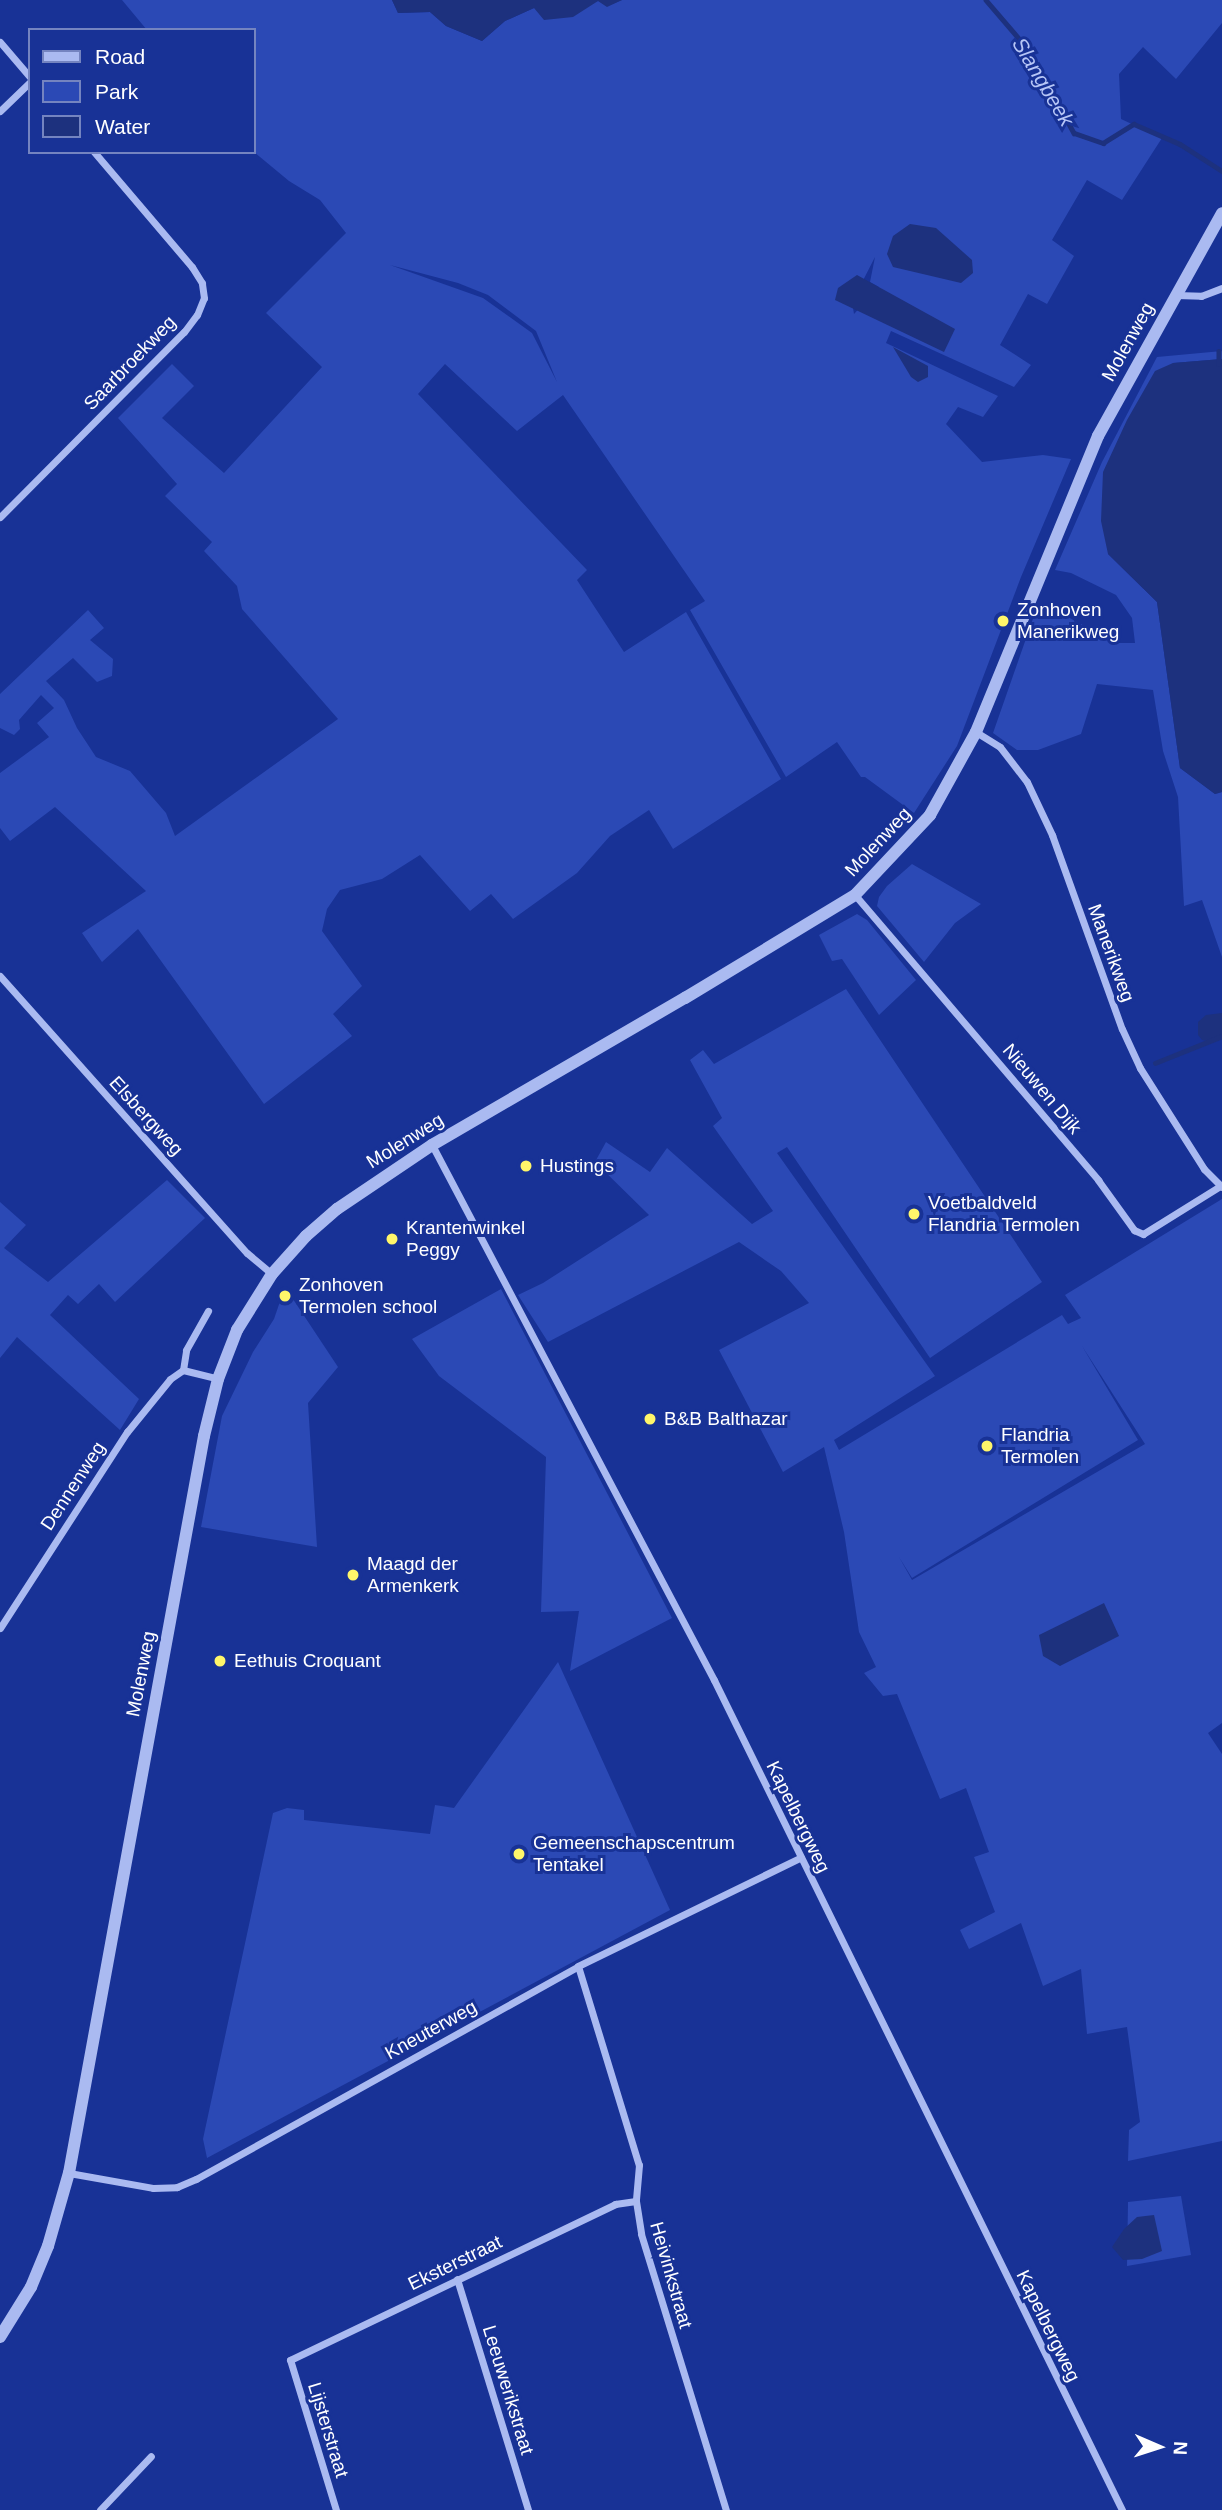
<!DOCTYPE html>
<style>
body{margin:0}
#map{position:relative;width:1222px;height:2510px;overflow:hidden;background:#183296;font-family:Helvetica,sans-serif}
div>[style]{position:absolute}
[style*='--x']{left:calc(var(--x)*1px);top:calc(var(--y)*1px);width:calc(var(--w)*1px);rotate:calc(var(--a)*1deg)}
.green>*{inset:0;background:#2b49b5}
.water>*{inset:0;background:#1d317e}
.stream>*{height:4.5px;margin:-2.25px;padding:0 2.25px;transform-origin:2.25px;border-radius:2.25px;background:#1d317e}
.minor>*{height:7px;margin:-3.5px;padding:0 3.5px;transform-origin:3.5px;border-radius:3.5px;background:#aabaf1}
.tertiary>*{height:12px;margin:-6px;padding:0 6px;transform-origin:6px;border-radius:6px;background:#aabaf1}
.dots>*{width:19px;height:19px;translate:-50% -50%;box-sizing:border-box;border:4px solid #183296;border-radius:50%}
span{translate:-50% -50%;white-space:nowrap;text-align:center;line-height:1.15;-webkit-text-stroke:6px #183296;paint-order:stroke}
.street-label{font-size:19px;color:#fff}
.poi-label{font-size:19px;color:#fff}
.left{translate:0 -50%;text-align:left}
.water-label{font-size:21px;color:#b7c6f7;font-style:italic}
.legend{position:absolute;left:28px;top:28px;width:228px;height:126px;box-sizing:border-box;background:#183296;border:2px solid #7484c0;margin:0;padding:9px 12px;list-style:none;font-size:21px;color:#fff}
.legend li{display:flex;align-items:center;gap:14px;height:35px}
.legend b{width:35px;border:2px solid #7484c0}
.north{position:absolute;left:1124px;top:2412px;width:70px;height:70px;-webkit-text-stroke:5px #183296;paint-order:stroke;rotate:93deg;font-size:19px;font-weight:700;line-height:28px;text-align:center;color:#fff}
.north::after{content:'';display:block;margin:auto;width:24px;height:32px;background:#fff;clip-path:polygon(50% 0,100% 100%,50% 72%,0 100%)}
</style>
<div id="map">
<div class="green">
<div style="clip-path:polygon(evenodd,122px 0,392px 0,398px 13px,430px 12px,446px 26px,482px 41px,505px 21px,534px 8px,599px 1px,607px 6px,622px 0,1222px 0,1222px 23px,1176px 79px,1143px 47px,1119px 74px,1121px 119px,1162px 138px,1122px 200px,1087px 180px,1052px 240px,1074px 256px,1047px 304px,1028px 294px,1000px 345px,1031px 365px,1014px 387px,891px 331px,886px 343px,998px 396px,983px 417px,958px 407px,946px 424px,982px 462px,1043px 455px,1071px 459px,1021px 577px,957px 746px,914px 813px,865px 777px,861px 777px,837px 742px,786px 777px,690px 610px,705px 601px,563px 395px,517px 431px,445px 364px,418px 394px,587px 570px,577px 580px,624px 652px,686px 612px,781px 779px,673px 849px,649px 810px,610px 836px,577px 873px,513px 919px,491px 894px,470px 911px,420px 855px,382px 879px,340px 890px,327px 909px,322px 931px,362px 986px,333px 1014px,352px 1036px,264px 1104px,138px 929px,102px 962px,82px 933px,146px 891px,55px 807px,10px 841px,0 828px,0 773px,49px 737px,37px 723px,54px 708px,41px 695px,19px 720px,20px 729px,14px 735px,0 728px,0 694px,88px 610px,104px 628px,90px 640px,113px 659px,112px 676px,97px 682px,73px 658px,46px 681px,64px 700px,77px 728px,96px 757px,130px 771px,166px 813px,175px 836px,338px 719px,242px 609px,237px 586px,204px 551px,212px 542px,165px 496px,177px 484px,118px 418px,172px 364px,194px 386px,162px 418px,224px 473px,322px 367px,266px 313px,346px 233px,320px 200px,289px 181px,254px 152px,254px 30px,147px 30px,122px 0,875px 257px,870px 282px,879px 287px,854px 314px,852px 302px,875px 257px,122px 0,390px 265px,458px 283px,488px 295px,536px 331px,557px 382px,532px 333px,483px 298px,390px 265px)"></div>
<div style="clip-path:polygon(1222px 351px,1222px 359px,1173px 363px,1108px 554px,1157px 602px,1180px 768px,1215px 794px,1222px 792px,1222px 957px,1202px 900px,1184px 906px,1178px 797px,1163px 751px,1153px 690px,1097px 684px,1081px 734px,1038px 750px,1017px 750px,993px 733px,1036px 610px,1053px 609px,1116px 643px,1135px 643px,1132px 618px,1116px 595px,1071px 573px,1055px 570px,1102px 462px,1157px 357px)"></div>
<div style="clip-path:polygon(912px 864px,981px 904px,955px 923px,924px 962px,877px 906px,879px 897px,887px 886px)"></div>
<div style="clip-path:polygon(857px 914px,867px 920px,916px 980px,879px 1015px,842px 959px,832px 961px,819px 935px)"></div>
<div style="clip-path:polygon(evenodd,846px 989px,1042px 1282px,930px 1358px,787px 1147px,777px 1153px,935px 1376px,834px 1440px,839px 1450px,1062px 1315px,1068px 1324px,1081px 1318px,1065px 1295px,1222px 1199px,1222px 1723px,1208px 1733px,1222px 1754px,1222px 2141px,1128px 2161px,1129px 2130px,1140px 2122px,1127px 2027px,1087px 2034px,1081px 1969px,1043px 1986px,1021px 1923px,969px 1949px,960px 1930px,995px 1912px,974px 1857px,989px 1852px,966px 1788px,940px 1799px,897px 1694px,883px 1696px,864px 1673px,876px 1667px,859px 1632px,844px 1532px,824px 1447px,783px 1472px,719px 1350px,809px 1303px,781px 1271px,739px 1242px,548px 1342px,518px 1295px,543px 1283px,649px 1215px,595px 1162px,606px 1142px,650px 1172px,667px 1148px,752px 1224px,773px 1211px,713px 1126px,722px 1118px,690px 1060px,703px 1050px,714px 1064px,846px 989px,1082px 1346px,1145px 1444px,912px 1580px,899px 1557px,912px 1578px,1138px 1440px,1082px 1346px)"></div>
<div style="clip-path:polygon(167px 1180px,205px 1218px,115px 1302px,99px 1284px,78px 1304px,68px 1295px,50px 1315px,139px 1399px,120px 1430px,17px 1337px,0 1358px,0 1202px,26px 1225px,4px 1248px,48px 1282px)"></div>
<div style="clip-path:polygon(285px 1287px,338px 1367px,308px 1403px,317px 1547px,201px 1527px,222px 1416px,253px 1352px,274px 1319px)"></div>
<div style="clip-path:polygon(501px 1289px,672px 1618px,570px 1671px,579px 1611px,541px 1612px,546px 1457px,439px 1376px,412px 1339px)"></div>
<div style="clip-path:polygon(558px 1662px,670px 1910px,207px 2158px,203px 2139px,273px 1813px,287px 1808px,304px 1810px,304px 1820px,430px 1834px,435px 1805px,454px 1808px)"></div>
<div style="clip-path:polygon(1181px 2196px,1191px 2255px,1127px 2266px,1128px 2202px)"></div>
</div>
<div class="water">
<div style="clip-path:polygon(392px 0,622px 0,607px 7px,598px 1px,573px 17px,544px 20px,534px 8px,505px 21px,482px 41px,446px 26px,430px 12px,398px 13px)"></div>
<div style="clip-path:polygon(910px 224px,936px 228px,972px 260px,973px 273px,961px 283px,893px 267px,887px 254px,893px 236px)"></div>
<div style="clip-path:polygon(857px 275px,955px 329px,944px 352px,835px 300px,838px 288px)"></div>
<div style="clip-path:polygon(893px 347px,928px 366px,928px 377px,918px 382px,911px 377px)"></div>
<div style="clip-path:polygon(1222px 359px,1222px 792px,1215px 794px,1180px 768px,1157px 602px,1108px 554px,1101px 521px,1103px 472px,1127px 420px,1155px 371px,1173px 363px)"></div>
<div style="clip-path:polygon(1222px 1013px,1222px 1037px,1213px 1042px,1202px 1040px,1198px 1035px,1198px 1022px,1206px 1015px)"></div>
<div style="clip-path:polygon(1104px 1603px,1119px 1636px,1060px 1666px,1043px 1656px,1039px 1635px)"></div>
<div style="clip-path:polygon(1154px 2215px,1162px 2251px,1142px 2259px,1123px 2260px,1112px 2247px,1124px 2229px,1137px 2217px)"></div>
</div>
<div class="stream">
<div style="--x:986;--y:0;--w:65;--a:49.4"></div>
<div style="--x:1028;--y:49;--w:96;--a:61.3"></div>
<div style="--x:1074;--y:133;--w:31;--a:19"></div>
<div style="--x:1103;--y:143;--w:36;--a:-32"></div>
<div style="--x:1134;--y:124;--w:50;--a:23.5"></div>
<div style="--x:1180;--y:144;--w:50;--a:32.7"></div>
<div style="--x:1219;--y:351;--w:13;--a:90"></div>
<div style="--x:1155;--y:1063;--w:72;--a:-21.9"></div>
</div>
<div class="minor">
<div style="--x:0;--y:42;--w:46;--a:49.4"></div>
<div style="--x:0;--y:111;--w:42;--a:-44"></div>
<div style="--x:1176;--y:295;--w:25;--a:2"></div>
<div style="--x:1201;--y:296;--w:22;--a:-21"></div>
<div style="--x:0;--y:517;--w:261;--a:-45.2"></div>
<div style="--x:184;--y:332;--w:21;--a:-53"></div>
<div style="--x:197;--y:315;--w:18;--a:-68"></div>
<div style="--x:204;--y:298;--w:15;--a:-98"></div>
<div style="--x:202;--y:283;--w:19;--a:-122"></div>
<div style="--x:192;--y:267;--w:151;--a:-130.4"></div>
<div style="--x:976;--y:732;--w:28;--a:32"></div>
<div style="--x:1000;--y:747;--w:44;--a:52.4"></div>
<div style="--x:1027;--y:782;--w:59;--a:64.7"></div>
<div style="--x:1052;--y:835;--w:206;--a:70.2"></div>
<div style="--x:1122;--y:1029;--w:43;--a:65.2"></div>
<div style="--x:1140;--y:1068;--w:120;--a:57.6"></div>
<div style="--x:1204;--y:1169;--w:25;--a:45"></div>
<div style="--x:855;--y:895;--w:375;--a:49.5"></div>
<div style="--x:1098;--y:1180;--w:62;--a:54.2"></div>
<div style="--x:1134;--y:1230;--w:10;--a:24"></div>
<div style="--x:1143;--y:1234;--w:91;--a:-31.9"></div>
<div style="--x:0;--y:976;--w:371;--a:48.3"></div>
<div style="--x:247;--y:1253;--w:33;--a:40"></div>
<div style="--x:432;--y:1145;--w:605;--a:62.21"></div>
<div style="--x:714;--y:1680;--w:925;--a:63.82"></div>
<div style="--x:183;--y:1370;--w:20;--a:-81"></div>
<div style="--x:186;--y:1350;--w:45;--a:-60.6"></div>
<div style="--x:0;--y:1628;--w:234;--a:-57.1"></div>
<div style="--x:127;--y:1432;--w:68;--a:-50.9"></div>
<div style="--x:170;--y:1379;--w:16;--a:-35"></div>
<div style="--x:183;--y:1370;--w:36;--a:14"></div>
<div style="--x:578;--y:1966;--w:208;--a:73"></div>
<div style="--x:639;--y:2165;--w:36;--a:95"></div>
<div style="--x:636;--y:2201;--w:33;--a:81"></div>
<div style="--x:641;--y:2234;--w:289;--a:72.9"></div>
<div style="--x:69;--y:2173;--w:85;--a:10.1"></div>
<div style="--x:153;--y:2188;--w:24;--a:-2"></div>
<div style="--x:177;--y:2187;--w:21;--a:-23"></div>
<div style="--x:196;--y:2179;--w:437;--a:-29.1"></div>
<div style="--x:578;--y:1966;--w:248;--a:-26"></div>
<div style="--x:457;--y:2279;--w:242;--a:72.9"></div>
<div style="--x:100;--y:2510;--w:74;--a:-46.6"></div>
<div style="--x:336;--y:2510;--w:157;--a:-107"></div>
<div style="--x:290;--y:2360;--w:361;--a:-25.6"></div>
<div style="--x:615;--y:2204;--w:21;--a:-8"></div>
</div>
<div class="tertiary">
<div style="--x:0;--y:2337;--w:59;--a:-58.2"></div>
<div style="--x:31;--y:2287;--w:44;--a:-67.5"></div>
<div style="--x:48;--y:2246;--w:76;--a:-74"></div>
<div style="--x:69;--y:2173;--w:749;--a:-79.62"></div>
<div style="--x:204;--y:1436;--w:59;--a:-76.2"></div>
<div style="--x:218;--y:1379;--w:53;--a:-68.8"></div>
<div style="--x:237;--y:1330;--w:66;--a:-58"></div>
<div style="--x:272;--y:1274;--w:51;--a:-48.2"></div>
<div style="--x:306;--y:1236;--w:41;--a:-41.1"></div>
<div style="--x:337;--y:1209;--w:115;--a:-34"></div>
<div style="--x:432;--y:1145;--w:293;--a:-30.2"></div>
<div style="--x:685;--y:998;--w:199;--a:-31.2"></div>
<div style="--x:855;--y:895;--w:110;--a:-46.8"></div>
<div style="--x:930;--y:815;--w:95;--a:-61"></div>
<div style="--x:976;--y:732;--w:320;--a:-67.6"></div>
<div style="--x:1098;--y:436;--w:255;--a:-60.9"></div>
</div>
<div class="dots">
<div style="left:1003px;top:621px;background:#fff66a"></div>
<div style="left:526px;top:1166px;background:#fff66a"></div>
<div style="left:914px;top:1214px;background:#fff66a"></div>
<div style="left:392px;top:1239px;background:#fff66a"></div>
<div style="left:285px;top:1296px;background:#fff66a"></div>
<div style="left:650px;top:1419px;background:#fff66a"></div>
<div style="left:987px;top:1446px;background:#fff66a"></div>
<div style="left:353px;top:1575px;background:#fff66a"></div>
<div style="left:220px;top:1661px;background:#fff66a"></div>
<div style="left:519px;top:1854px;background:#fff66a"></div>
</div>
<div class="street-label">
<span style="left:1128px;top:342px;rotate:-61deg">Molenweg</span>
<span style="left:130px;top:363px;rotate:-46deg">Saarbroekweg</span>
<span style="left:878px;top:842px;rotate:-47deg">Molenweg</span>
<span style="left:1111px;top:953px;rotate:70deg">Manerikweg</span>
<span style="left:1042px;top:1089px;rotate:50deg">Nieuwen Dijk</span>
<span style="left:146px;top:1116px;rotate:48deg">Elsbergweg</span>
<span style="left:405px;top:1141px;rotate:-32deg">Molenweg</span>
<span style="left:73px;top:1486px;rotate:-57deg">Dennenweg</span>
<span style="left:141px;top:1674px;rotate:-79deg">Molenweg</span>
<span style="left:798px;top:1817px;rotate:64deg">Kapelbergweg</span>
<span style="left:431px;top:2030px;rotate:-29deg">Kneuterweg</span>
<span style="left:455px;top:2263px;rotate:-26deg">Eksterstraat</span>
<span style="left:671px;top:2275px;rotate:74deg">Heivinkstraat</span>
<span style="left:1048px;top:2326px;rotate:64deg">Kapelbergweg</span>
<span style="left:508px;top:2390px;rotate:73deg">Leeuwerikstraat</span>
<span style="left:328px;top:2430px;rotate:73deg">Lijsterstraat</span>
</div>
<div class="poi-label">
<span class="left" style="left:1017px;top:621px">Zonhoven<br>Manerikweg</span>
<span class="left" style="left:540px;top:1166px">Hustings</span>
<span class="left" style="left:928px;top:1214px">Voetbaldveld<br>Flandria Termolen</span>
<span class="left" style="left:406px;top:1239px">Krantenwinkel<br>Peggy</span>
<span class="left" style="left:299px;top:1296px">Zonhoven<br>Termolen school</span>
<span class="left" style="left:664px;top:1419px">B&amp;B Balthazar</span>
<span class="left" style="left:1001px;top:1446px">Flandria<br>Termolen</span>
<span class="left" style="left:367px;top:1575px">Maagd der<br>Armenkerk</span>
<span class="left" style="left:234px;top:1661px">Eethuis Croquant</span>
<span class="left" style="left:533px;top:1854px">Gemeenschapscentrum<br>Tentakel</span>
</div>
<div class="water-label">
<span style="left:1043px;top:82px;rotate:59deg">Slangbeek</span>
</div>
<ul class="legend">
<li><b style="height:9px;background:#aabaf1"></b>Road</li>
<li><b style="height:19px;background:#2b49b5"></b>Park</li>
<li><b style="height:19px;background:#1d317e"></b>Water</li>
</ul>
<div class="north">N</div>
</div>
